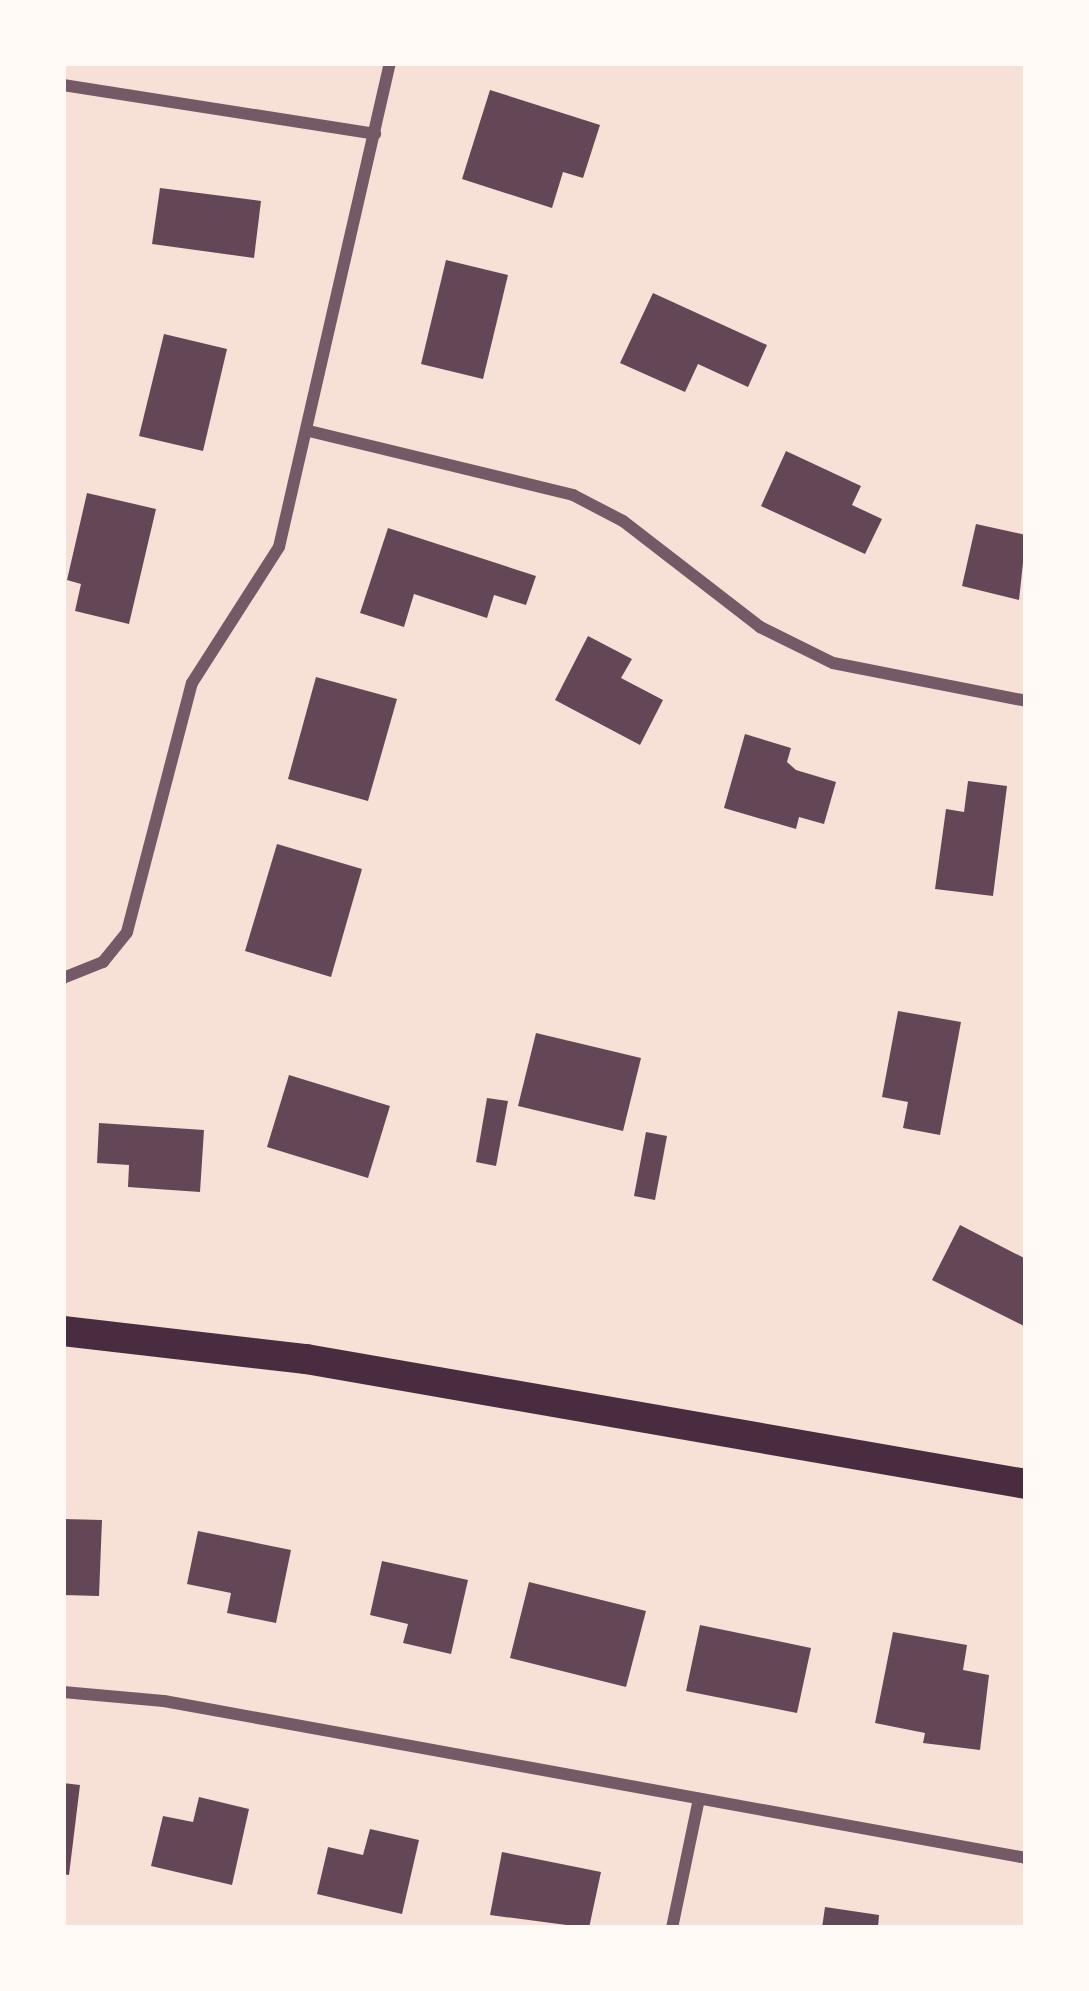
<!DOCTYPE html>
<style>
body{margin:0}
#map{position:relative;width:1089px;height:1991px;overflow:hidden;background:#f7e1d7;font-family:Cabin,sans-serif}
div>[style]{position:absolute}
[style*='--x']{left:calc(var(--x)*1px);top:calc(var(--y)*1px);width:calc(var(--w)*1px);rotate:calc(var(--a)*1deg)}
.building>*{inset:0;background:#644757}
.minor>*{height:12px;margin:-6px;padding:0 6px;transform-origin:6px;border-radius:6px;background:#755966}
.primary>*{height:30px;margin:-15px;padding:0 15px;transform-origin:15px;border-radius:15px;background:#4a2c40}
span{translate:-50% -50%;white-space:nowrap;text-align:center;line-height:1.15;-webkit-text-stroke:9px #fffaf5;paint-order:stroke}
.frame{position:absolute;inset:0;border:66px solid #fffaf5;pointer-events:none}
</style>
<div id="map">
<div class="building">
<div style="clip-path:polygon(490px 90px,600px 125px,583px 178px,563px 172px,552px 208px,462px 179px)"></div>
<div style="clip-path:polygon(160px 188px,261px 201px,254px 258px,152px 244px)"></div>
<div style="clip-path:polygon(446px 260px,508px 275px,483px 379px,421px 364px)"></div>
<div style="clip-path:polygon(653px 293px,767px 345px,748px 387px,698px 364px,685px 392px,620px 363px)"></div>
<div style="clip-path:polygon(164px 334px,227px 349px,203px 451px,139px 436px)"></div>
<div style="clip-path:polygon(786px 451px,861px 486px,852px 505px,882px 519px,865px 554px,761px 506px)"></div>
<div style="clip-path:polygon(87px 493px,156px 509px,129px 624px,75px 611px,81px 584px,67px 580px)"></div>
<div style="clip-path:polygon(976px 524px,1026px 535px,1019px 600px,962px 586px)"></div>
<div style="clip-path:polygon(388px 528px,536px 576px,526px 605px,494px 595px,487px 618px,414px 594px,404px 627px,360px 613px)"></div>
<div style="clip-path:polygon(588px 636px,632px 659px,621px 678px,663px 700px,640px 745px,555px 700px)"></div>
<div style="clip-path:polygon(316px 677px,397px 699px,368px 801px,288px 779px)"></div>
<div style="clip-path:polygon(745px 734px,791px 748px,787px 762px,796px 770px,836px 782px,824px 824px,799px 817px,796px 829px,724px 808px)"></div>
<div style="clip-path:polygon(968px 781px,1007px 786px,993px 896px,935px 889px,946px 809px,964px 812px)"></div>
<div style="clip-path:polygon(277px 844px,362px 869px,331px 977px,245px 951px)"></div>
<div style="clip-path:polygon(898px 1011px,961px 1022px,940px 1135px,903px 1128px,908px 1102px,882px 1097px)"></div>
<div style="clip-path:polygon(536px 1033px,641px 1058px,623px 1131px,518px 1106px)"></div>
<div style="clip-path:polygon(289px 1075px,390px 1106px,368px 1178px,267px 1147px)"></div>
<div style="clip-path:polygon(487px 1098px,508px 1101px,496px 1166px,476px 1162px)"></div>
<div style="clip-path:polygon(99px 1123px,204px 1130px,200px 1192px,128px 1187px,129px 1165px,97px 1163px)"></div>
<div style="clip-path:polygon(646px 1132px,667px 1136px,655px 1200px,634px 1196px)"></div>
<div style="clip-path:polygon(960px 1225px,1026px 1259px,1026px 1327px,932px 1280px)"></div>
<div style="clip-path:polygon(63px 1519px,102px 1520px,99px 1596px,63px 1595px)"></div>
<div style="clip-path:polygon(198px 1531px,291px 1550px,276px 1623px,227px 1613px,231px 1593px,187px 1584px)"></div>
<div style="clip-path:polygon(382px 1561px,468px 1580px,451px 1654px,403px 1643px,408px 1624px,370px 1615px)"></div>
<div style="clip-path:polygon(529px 1582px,646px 1611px,626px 1687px,510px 1658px)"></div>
<div style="clip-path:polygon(700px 1625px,811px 1648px,797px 1713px,686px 1691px)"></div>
<div style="clip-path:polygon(893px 1632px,967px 1645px,963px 1670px,989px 1675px,980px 1750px,923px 1743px,925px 1733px,875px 1723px)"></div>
<div style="clip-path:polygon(63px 1783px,80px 1785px,69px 1875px,63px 1874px)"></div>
<div style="clip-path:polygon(199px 1797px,249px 1809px,232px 1885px,151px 1866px,163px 1816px,193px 1822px)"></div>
<div style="clip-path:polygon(370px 1829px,419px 1840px,402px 1914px,317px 1894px,328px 1847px,363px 1855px)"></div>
<div style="clip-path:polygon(502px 1852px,601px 1872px,589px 1928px,490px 1915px)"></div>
<div style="clip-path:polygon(825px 1907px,879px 1915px,878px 1928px,822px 1928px)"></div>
</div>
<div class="minor">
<div style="--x:63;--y:85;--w:316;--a:8.9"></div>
<div style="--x:309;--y:431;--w:272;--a:13.6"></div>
<div style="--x:573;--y:495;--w:56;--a:27.5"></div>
<div style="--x:623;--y:521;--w:173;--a:37.7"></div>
<div style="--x:760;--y:627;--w:81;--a:26.3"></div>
<div style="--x:833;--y:663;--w:197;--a:11.1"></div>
<div style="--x:63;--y:978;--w:43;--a:-21.8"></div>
<div style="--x:103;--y:962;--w:38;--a:-51"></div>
<div style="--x:127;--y:932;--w:257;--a:-75.4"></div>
<div style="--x:192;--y:683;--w:161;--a:-57.4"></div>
<div style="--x:279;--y:547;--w:497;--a:-77.1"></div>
<div style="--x:63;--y:1692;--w:101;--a:5.1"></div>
<div style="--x:164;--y:1701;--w:876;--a:10.32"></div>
<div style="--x:672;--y:1928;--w:132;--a:-78.2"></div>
</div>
<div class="primary">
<div style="--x:63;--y:1331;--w:245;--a:6.6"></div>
<div style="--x:306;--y:1359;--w:731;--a:9.85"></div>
</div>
<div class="frame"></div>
</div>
